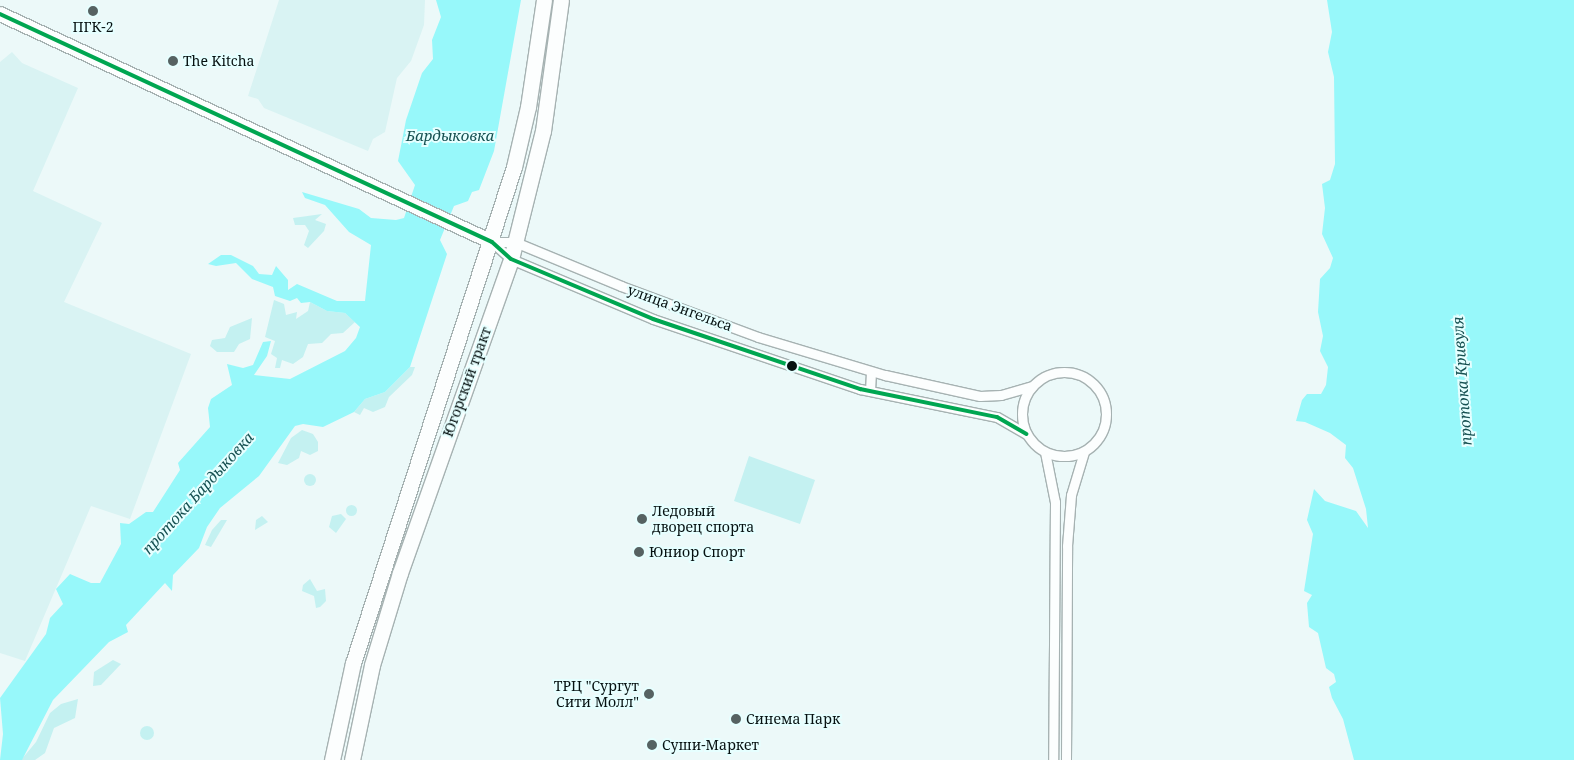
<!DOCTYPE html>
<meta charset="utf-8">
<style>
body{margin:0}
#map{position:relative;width:1574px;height:760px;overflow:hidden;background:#ecf9f9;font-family:"Noto Serif",serif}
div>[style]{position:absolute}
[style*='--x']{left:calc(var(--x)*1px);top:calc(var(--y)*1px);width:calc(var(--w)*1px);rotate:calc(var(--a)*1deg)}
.built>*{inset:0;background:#d9f3f3}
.green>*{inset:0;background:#c4f1f1}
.round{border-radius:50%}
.water>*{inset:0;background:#97f8fa}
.roads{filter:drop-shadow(1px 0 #a6b2b2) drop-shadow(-1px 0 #a6b2b2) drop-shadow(0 1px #a6b2b2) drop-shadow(0 -1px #a6b2b2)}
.street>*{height:9px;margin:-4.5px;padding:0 4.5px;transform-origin:4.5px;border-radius:4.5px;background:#fcfefe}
.street>.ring{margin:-4.5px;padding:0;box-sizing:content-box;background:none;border:9px solid #fcfefe;border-radius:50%}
.secondary>*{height:14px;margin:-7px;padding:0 7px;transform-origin:7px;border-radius:7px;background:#fcfefe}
.primary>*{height:15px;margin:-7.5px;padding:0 7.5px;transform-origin:7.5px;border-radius:7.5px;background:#fcfefe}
.bus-1>*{height:4px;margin:-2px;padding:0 2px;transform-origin:2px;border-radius:2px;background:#00a651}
.dots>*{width:14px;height:14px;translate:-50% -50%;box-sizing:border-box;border:2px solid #e6ffff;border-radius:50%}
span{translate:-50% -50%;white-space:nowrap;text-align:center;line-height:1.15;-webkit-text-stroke:4px #e6ffff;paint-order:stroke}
.poi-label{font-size:14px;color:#061111}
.left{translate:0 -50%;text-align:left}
.right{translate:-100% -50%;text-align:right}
.street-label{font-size:14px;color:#061111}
.water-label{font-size:15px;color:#165152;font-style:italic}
</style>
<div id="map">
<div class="built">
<div style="clip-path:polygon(279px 0,425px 0,424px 25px,411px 61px,397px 78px,385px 132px,373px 139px,368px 151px,264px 108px,258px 99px,248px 96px)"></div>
<div style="clip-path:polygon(12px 52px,22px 63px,78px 88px,33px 191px,102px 223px,64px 302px,191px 354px,130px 519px,91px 506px,25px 661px,0 653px,0 62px)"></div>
</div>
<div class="green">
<div style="clip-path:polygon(322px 214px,315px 220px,326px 224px,324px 231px,308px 248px,304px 245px,309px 231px,305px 225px,295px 225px,293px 218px)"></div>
<div style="clip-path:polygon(274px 300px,284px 304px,286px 315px,297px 312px,296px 319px,308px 311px,310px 302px,327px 311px,345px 313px,355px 322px,343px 333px,331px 334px,322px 343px,308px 344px,303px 357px,293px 364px,282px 360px,280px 368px,275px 368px,277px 358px,271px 354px,275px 341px,265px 337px)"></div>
<div style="clip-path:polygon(252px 318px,250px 339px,239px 344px,234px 352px,217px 352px,210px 346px,212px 340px,225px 338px,230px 327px)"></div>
<div style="clip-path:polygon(410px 367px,415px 367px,412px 375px,389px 397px,385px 407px,373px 412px,364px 408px,360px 415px,354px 412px,365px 399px,385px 392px)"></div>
<div style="clip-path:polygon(302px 430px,313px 434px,318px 442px,318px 451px,310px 455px,301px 451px,299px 458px,287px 465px,278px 463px,291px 438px)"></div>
<div style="clip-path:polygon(749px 456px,815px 480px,800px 524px,734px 501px)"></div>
<div class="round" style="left:304px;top:474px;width:12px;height:12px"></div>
<div class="round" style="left:345.5px;top:504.5px;width:11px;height:11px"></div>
<div style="clip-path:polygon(341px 514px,346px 519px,336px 533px,329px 527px,332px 516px)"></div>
<div style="clip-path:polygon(262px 516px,268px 522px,255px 530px,256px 520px)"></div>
<div style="clip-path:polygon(221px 520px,227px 520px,211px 547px,205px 545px,212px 530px)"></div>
<div style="clip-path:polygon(310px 579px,317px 591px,325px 589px,326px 601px,320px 607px,316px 608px,314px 596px,302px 591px,303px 585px)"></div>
<div style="clip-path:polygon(113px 660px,121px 664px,101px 685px,93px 686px,94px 672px)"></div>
<div style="clip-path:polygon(78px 699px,75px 718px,54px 728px,45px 753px,35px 760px,21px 760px,36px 742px,50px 713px,61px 704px)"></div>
<div class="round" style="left:140px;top:726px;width:14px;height:14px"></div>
</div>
<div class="water">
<div style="clip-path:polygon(436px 0,521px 0,494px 151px,479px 190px,472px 192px,468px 201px,454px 206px,440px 240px,447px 254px,410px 367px,385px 392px,365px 399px,354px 412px,323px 427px,303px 424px,295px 426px,259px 476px,220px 508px,207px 527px,199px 548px,173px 575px,172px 591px,165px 583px,126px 625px,128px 632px,109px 642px,53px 700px,22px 760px,0 760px,3px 734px,0 698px,46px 634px,50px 618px,63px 604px,56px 589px,70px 574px,91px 583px,100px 583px,121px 544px,120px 523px,129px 524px,146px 512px,153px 512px,180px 470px,178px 463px,210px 427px,208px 408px,211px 399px,232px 385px,227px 364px,243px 368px,253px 365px,263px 342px,271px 341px,267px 356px,254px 375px,290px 379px,345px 351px,356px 338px,360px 327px,345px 313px,327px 311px,310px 302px,301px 303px,297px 298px,290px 301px,275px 296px,273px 287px,252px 279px,236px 263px,216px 266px,208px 264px,221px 255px,231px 255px,253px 266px,259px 274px,272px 275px,276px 266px,288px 280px,288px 290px,297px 284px,337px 301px,365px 301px,371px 245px,349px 232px,325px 205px,305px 198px,302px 192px,359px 209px,371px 218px,396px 220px,404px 218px,415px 185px,398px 161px,406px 120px,422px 73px,433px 59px,432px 40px,441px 17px)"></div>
<div style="clip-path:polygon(1327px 0,1574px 0,1574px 760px,1354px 760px,1343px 719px,1332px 698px,1329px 687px,1336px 682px,1334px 674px,1326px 668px,1318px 633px,1309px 627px,1307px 603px,1312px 595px,1304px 591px,1313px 534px,1307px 520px,1314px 489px,1325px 501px,1356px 511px,1368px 528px,1366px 509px,1353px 468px,1345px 458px,1346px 445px,1330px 433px,1305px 422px,1296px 421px,1302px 400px,1307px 394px,1321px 394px,1326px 385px,1328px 367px,1320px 351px,1323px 336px,1318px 312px,1320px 279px,1330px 268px,1333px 258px,1322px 234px,1325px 208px,1322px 184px,1330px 180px,1335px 164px,1334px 77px,1328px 52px,1332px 32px)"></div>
</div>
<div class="roads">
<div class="street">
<div style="--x:492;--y:242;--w:25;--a:42"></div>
<div style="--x:511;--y:259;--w:154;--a:22.9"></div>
<div style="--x:653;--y:319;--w:219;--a:18.7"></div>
<div style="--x:860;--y:389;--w:140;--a:11.6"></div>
<div style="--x:997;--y:417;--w:34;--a:30"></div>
<div style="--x:492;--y:242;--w:23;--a:0"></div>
<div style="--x:515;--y:242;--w:115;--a:22.5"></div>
<div style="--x:621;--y:286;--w:146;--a:20.4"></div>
<div style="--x:758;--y:337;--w:133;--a:16.7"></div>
<div style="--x:885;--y:375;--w:97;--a:12.5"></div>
<div style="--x:980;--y:396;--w:21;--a:-3"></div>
<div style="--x:1001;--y:395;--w:33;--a:-16"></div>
<div class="ring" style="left:1022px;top:372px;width:75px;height:75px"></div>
<div style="--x:870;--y:391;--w:19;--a:-87"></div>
<div style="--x:1045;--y:452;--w:51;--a:78.7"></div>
<div style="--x:1055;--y:502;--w:258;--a:90.4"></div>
<div style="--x:1066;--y:760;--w:214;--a:-89.7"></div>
<div style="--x:1067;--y:546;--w:51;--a:-85.5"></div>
<div style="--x:1071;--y:495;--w:45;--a:-73.2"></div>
</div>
<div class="secondary">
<div style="--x:0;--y:14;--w:542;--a:24.86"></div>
</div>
<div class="primary">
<div style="--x:332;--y:760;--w:99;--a:-77.8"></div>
<div style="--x:353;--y:663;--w:521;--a:-72.02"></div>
<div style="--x:514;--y:167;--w:62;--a:-76.9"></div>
<div style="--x:528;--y:107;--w:108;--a:-81.5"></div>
<div style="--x:352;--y:760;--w:97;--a:-78.1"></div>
<div style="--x:372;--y:665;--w:96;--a:-73.1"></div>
<div style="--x:400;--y:573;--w:333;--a:-70.5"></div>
<div style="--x:511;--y:259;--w:132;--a:-76"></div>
<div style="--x:543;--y:131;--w:132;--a:-82.2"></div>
</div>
</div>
<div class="bus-1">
<div style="--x:0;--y:14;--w:542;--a:24.86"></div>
<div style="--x:492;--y:242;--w:25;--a:42"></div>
<div style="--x:511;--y:259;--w:154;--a:22.9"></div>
<div style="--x:653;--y:319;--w:219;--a:18.7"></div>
<div style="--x:860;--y:389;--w:140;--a:11.6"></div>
<div style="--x:997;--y:417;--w:34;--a:30"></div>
</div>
<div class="dots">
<div style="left:93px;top:11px;background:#566262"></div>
<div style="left:173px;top:61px;background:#566262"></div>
<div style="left:792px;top:366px;background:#061111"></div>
<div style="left:642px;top:519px;background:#566262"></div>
<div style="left:639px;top:552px;background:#566262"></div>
<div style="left:649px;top:694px;background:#566262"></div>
<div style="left:736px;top:719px;background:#566262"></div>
<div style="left:652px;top:745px;background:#566262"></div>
</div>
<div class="poi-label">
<span style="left:93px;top:27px">ПГК-2</span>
<span class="left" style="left:183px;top:61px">The Kitcha</span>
<span class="left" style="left:652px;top:519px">Ледовый<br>дворец спорта</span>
<span class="left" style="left:649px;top:552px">Юниор Спорт</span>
<span class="right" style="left:639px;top:694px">ТРЦ "Сургут<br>Сити Молл"</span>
<span class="left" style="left:746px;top:719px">Синема Парк</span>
<span class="left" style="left:662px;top:745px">Суши-Маркет</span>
</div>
<div class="street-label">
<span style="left:680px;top:308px;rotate:20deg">улица Энгельса</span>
<span style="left:467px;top:382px;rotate:-70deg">Югорский тракт</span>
</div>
<div class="water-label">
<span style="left:450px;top:136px">Бардыковка</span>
<span style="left:1462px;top:381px;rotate:-94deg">протока Кривуля</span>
<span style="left:198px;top:493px;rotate:-48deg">протока Бардыковка</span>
</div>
</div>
